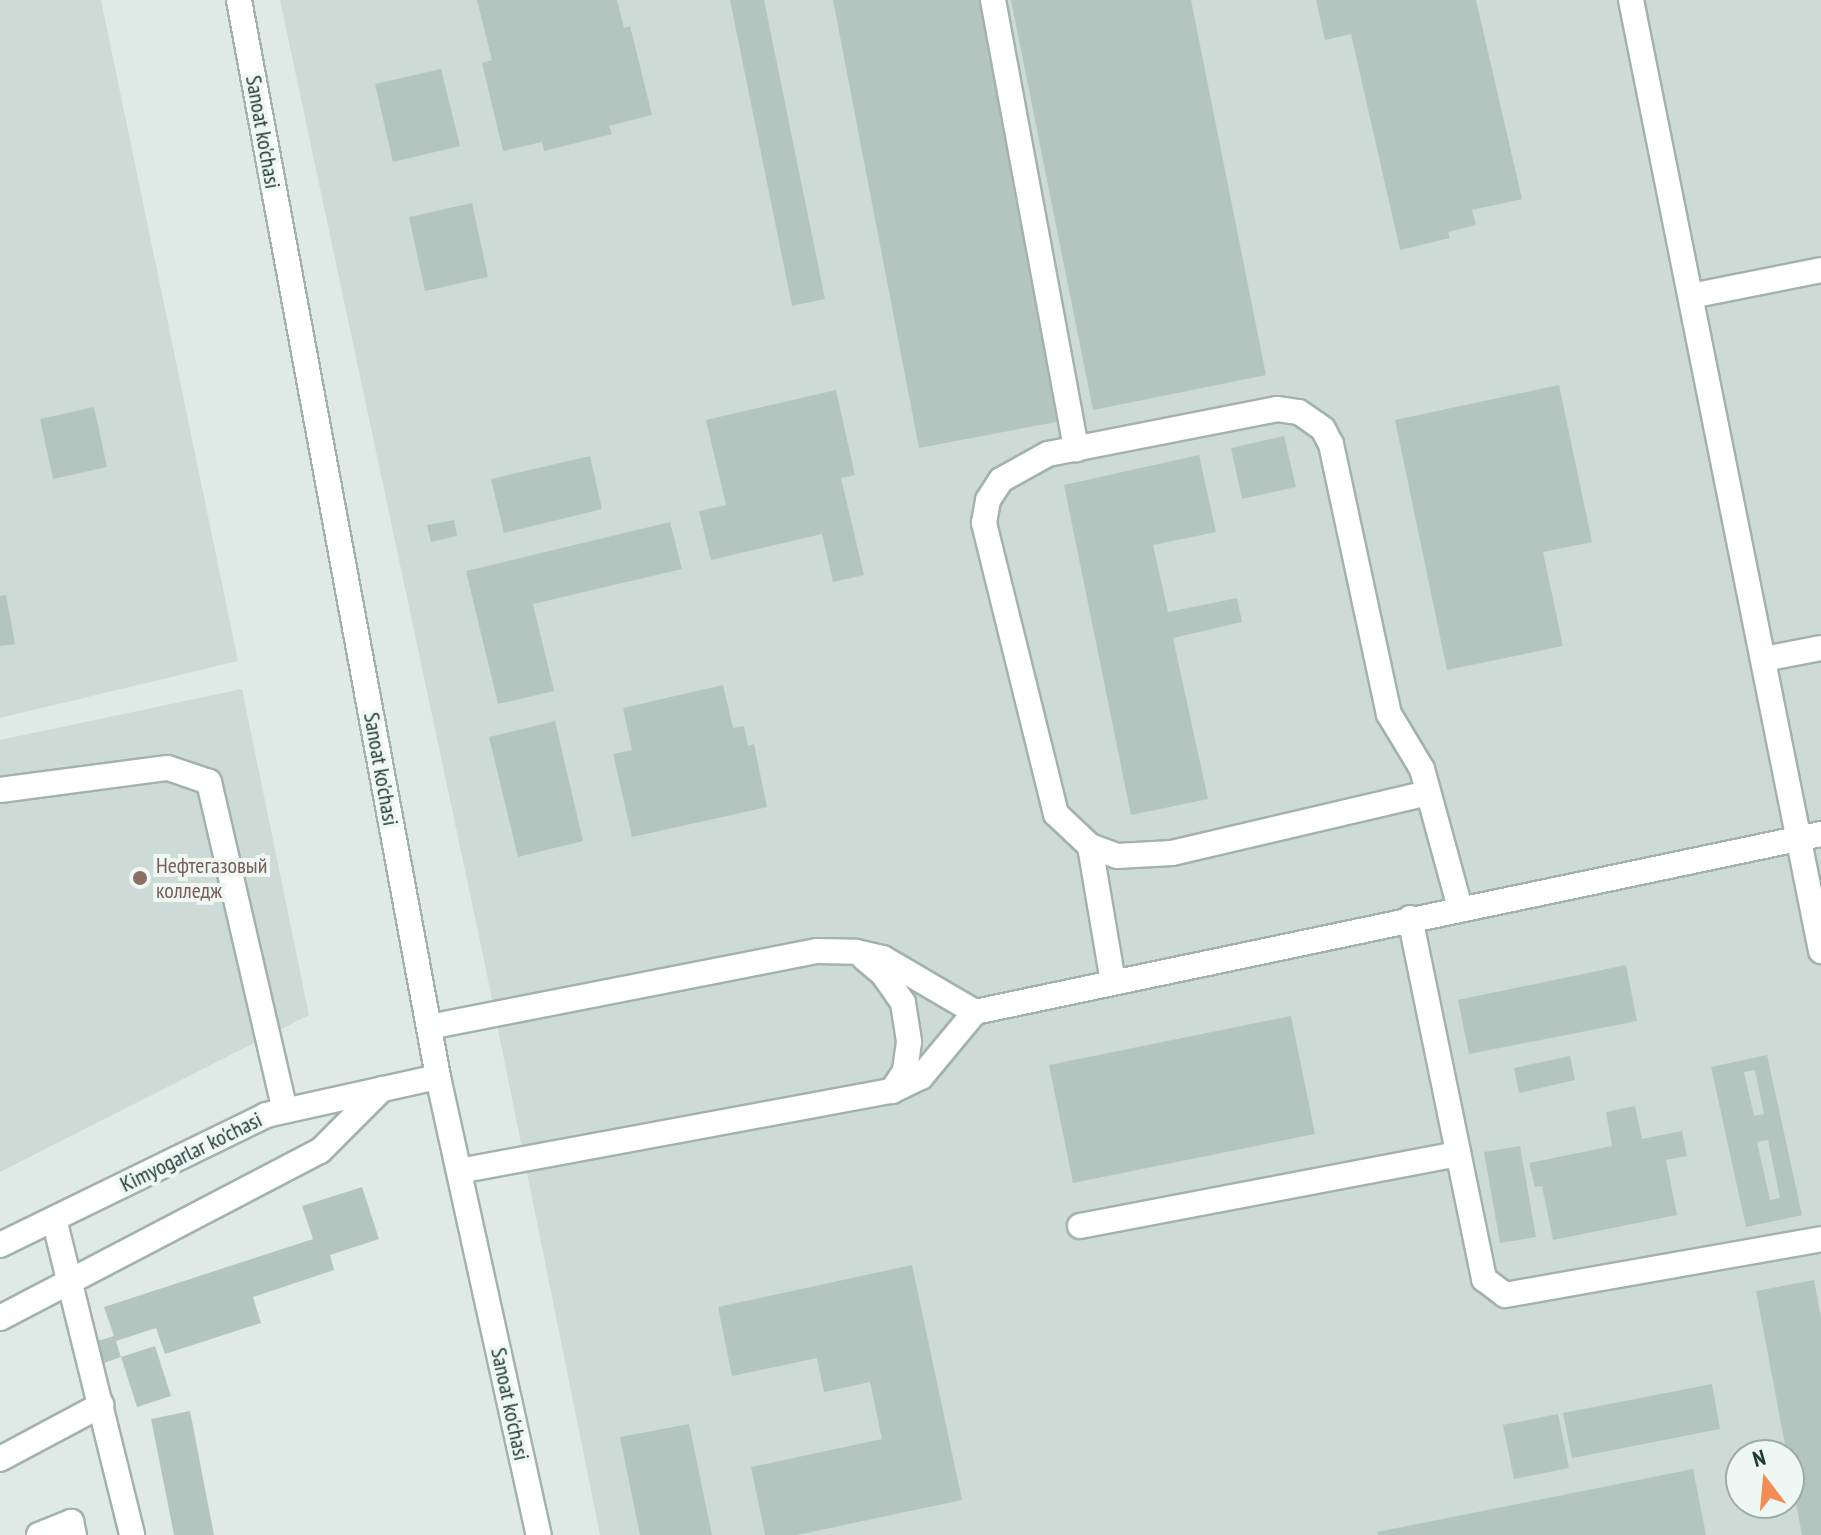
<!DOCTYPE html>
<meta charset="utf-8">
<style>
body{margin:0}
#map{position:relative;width:1821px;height:1535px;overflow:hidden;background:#dfeae7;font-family:"PT Sans Narrow",sans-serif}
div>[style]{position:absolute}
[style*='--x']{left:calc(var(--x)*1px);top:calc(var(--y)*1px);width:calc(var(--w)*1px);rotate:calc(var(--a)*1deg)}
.built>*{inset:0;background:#cddad6}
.building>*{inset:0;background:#b4c5c0}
.roads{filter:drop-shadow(2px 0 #a2b2ae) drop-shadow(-2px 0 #a2b2ae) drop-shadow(0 2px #a2b2ae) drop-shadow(0 -2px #a2b2ae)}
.minor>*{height:24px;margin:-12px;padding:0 12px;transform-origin:12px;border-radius:12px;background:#fff}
.dots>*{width:22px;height:22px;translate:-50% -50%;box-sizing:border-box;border:4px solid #eff7f4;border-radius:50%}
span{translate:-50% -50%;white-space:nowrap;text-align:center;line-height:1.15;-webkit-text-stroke:8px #eff7f4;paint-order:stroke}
.street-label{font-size:22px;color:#203a36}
.education-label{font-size:22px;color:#785e54}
.left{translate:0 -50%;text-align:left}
.north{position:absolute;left:1725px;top:1439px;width:80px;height:80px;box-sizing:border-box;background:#eff7f4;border:2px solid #9caba8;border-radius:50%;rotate:344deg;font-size:22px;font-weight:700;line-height:32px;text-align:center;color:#203a36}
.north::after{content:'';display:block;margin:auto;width:28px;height:36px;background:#f38d54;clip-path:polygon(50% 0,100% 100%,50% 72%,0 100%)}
</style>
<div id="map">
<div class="built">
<div style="clip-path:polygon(0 0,101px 0,238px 661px,0 718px)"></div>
<div style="clip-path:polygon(evenodd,280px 0,1821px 0,1821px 1535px,600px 1535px,483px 955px,280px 0,1741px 1455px,1789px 1455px,1789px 1503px,1741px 1503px,1741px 1455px)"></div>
<div style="clip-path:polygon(242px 689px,309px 1015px,0 1172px,0 740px)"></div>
</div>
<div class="building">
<div style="clip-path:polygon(477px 0,617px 0,624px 28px,630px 26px,652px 115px,609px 126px,612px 134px,544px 151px,542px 142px,503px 151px,482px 63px,492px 60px)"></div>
<div style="clip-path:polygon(730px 0,764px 0,825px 299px,792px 306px)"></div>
<div style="clip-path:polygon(833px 0,981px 0,1061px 421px,919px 448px)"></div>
<div style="clip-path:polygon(1011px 0,1191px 0,1266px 375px,1093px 410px)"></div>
<div style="clip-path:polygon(1316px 0,1476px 0,1522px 199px,1472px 210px,1476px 225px,1448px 232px,1450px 238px,1400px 250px,1351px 34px,1325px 40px)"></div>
<div style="clip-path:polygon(441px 69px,460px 146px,393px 162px,375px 84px)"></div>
<div style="clip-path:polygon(472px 203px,488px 277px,425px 291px,409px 217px)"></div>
<div style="clip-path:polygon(1559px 385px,1592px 542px,1543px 552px,1563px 646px,1447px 670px,1395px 420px)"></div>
<div style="clip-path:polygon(836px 390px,855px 475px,841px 478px,864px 575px,833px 582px,822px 534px,711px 560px,699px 511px,726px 505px,706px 420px)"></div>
<div style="clip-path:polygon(94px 407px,107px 467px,53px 479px,40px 419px)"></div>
<div style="clip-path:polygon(1284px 436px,1296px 487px,1242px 499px,1231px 448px)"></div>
<div style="clip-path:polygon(1199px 455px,1216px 532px,1153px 545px,1168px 612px,1237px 598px,1242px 622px,1173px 638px,1208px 799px,1131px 815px,1064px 485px)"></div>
<div style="clip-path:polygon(590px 456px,602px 509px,504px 533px,491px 479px)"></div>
<div style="clip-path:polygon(454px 520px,457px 536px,431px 542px,427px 525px)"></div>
<div style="clip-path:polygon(670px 522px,682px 569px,533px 604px,554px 691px,498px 704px,466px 571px)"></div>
<div style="clip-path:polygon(6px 595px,15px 644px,0 646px,0 596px)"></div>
<div style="clip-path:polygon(723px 685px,733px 728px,744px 726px,748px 746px,754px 744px,767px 807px,632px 837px,613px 754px,632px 750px,623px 708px)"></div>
<div style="clip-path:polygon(555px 721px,583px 841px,518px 857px,489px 737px)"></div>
<div style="clip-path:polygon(1626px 965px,1637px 1021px,1469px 1054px,1458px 1000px)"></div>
<div style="clip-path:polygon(1291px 1016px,1315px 1134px,1073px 1183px,1049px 1065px)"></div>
<div style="clip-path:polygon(evenodd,1767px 1055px,1802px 1215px,1746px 1227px,1711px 1067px,1767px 1055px,1755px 1070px,1764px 1114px,1754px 1116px,1744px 1072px,1755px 1070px,1767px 1055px,1768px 1140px,1780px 1198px,1770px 1200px,1757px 1142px,1768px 1140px)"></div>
<div style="clip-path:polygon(1570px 1056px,1575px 1080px,1519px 1093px,1514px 1068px)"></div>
<div style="clip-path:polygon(1635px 1106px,1642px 1139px,1682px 1131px,1687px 1156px,1666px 1160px,1677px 1215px,1553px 1240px,1542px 1186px,1535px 1187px,1529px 1163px,1612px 1146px,1606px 1112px)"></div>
<div style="clip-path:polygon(1520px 1146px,1536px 1237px,1500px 1243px,1484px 1152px)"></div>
<div style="clip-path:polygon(362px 1187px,379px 1239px,330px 1255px,334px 1270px,253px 1297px,261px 1323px,165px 1354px,156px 1328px,116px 1341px,121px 1357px,101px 1364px,94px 1342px,114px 1336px,104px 1307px,313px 1239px,302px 1206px)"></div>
<div style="clip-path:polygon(912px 1265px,962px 1500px,797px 1535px,765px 1535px,751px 1467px,882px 1439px,870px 1382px,824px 1392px,817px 1358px,732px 1376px,718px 1307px)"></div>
<div style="clip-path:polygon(1814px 1280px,1821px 1318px,1821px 1535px,1802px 1535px,1756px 1291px)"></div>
<div style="clip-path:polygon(155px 1346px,171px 1396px,137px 1407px,121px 1357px)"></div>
<div style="clip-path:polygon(1712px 1384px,1720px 1429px,1572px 1458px,1563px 1413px)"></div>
<div style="clip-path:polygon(190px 1411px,214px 1535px,174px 1535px,151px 1419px)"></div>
<div style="clip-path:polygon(1558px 1414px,1569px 1468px,1514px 1479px,1503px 1425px)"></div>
<div style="clip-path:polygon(689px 1424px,712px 1535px,640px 1535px,620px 1437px)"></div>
<div style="clip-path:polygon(1693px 1469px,1706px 1535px,1378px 1535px,1377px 1532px)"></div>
</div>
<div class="roads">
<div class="minor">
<div style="--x:239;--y:0;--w:1095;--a:79.53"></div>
<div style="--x:438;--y:1077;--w:469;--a:77.6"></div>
<div style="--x:993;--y:0;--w:457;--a:79.5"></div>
<div style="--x:1631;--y:0;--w:970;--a:78.7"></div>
<div style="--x:1691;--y:296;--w:133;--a:-11.3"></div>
<div style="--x:1764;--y:659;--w:58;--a:-10.9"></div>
<div style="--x:0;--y:790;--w:169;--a:-7.5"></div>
<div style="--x:168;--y:768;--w:43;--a:18.9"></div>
<div style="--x:209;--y:782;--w:337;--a:77"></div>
<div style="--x:1090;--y:846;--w:29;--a:20"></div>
<div style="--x:1117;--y:856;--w:55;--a:-3.1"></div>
<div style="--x:1172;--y:853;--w:263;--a:-13.2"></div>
<div style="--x:1410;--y:918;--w:369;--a:78.4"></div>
<div style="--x:1484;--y:1279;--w:26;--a:37"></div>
<div style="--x:1505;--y:1295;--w:321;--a:-10"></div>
<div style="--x:864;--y:958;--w:25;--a:40"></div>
<div style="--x:883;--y:974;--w:35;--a:55"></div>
<div style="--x:903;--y:1003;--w:39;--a:81"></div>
<div style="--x:909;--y:1042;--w:29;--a:98"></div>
<div style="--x:905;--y:1071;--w:24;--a:123"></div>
<div style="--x:1113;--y:982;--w:138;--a:-99.6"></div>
<div style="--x:1090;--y:846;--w:47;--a:-136.7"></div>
<div style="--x:1056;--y:814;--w:300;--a:-103.9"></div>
<div style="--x:984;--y:523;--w:23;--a:-80"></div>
<div style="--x:988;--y:500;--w:24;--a:-57"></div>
<div style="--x:1001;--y:480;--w:54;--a:-29"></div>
<div style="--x:1048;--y:454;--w:233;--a:-11.1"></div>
<div style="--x:1277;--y:409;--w:22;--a:8"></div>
<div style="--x:1299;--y:412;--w:29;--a:35"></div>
<div style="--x:1323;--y:429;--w:17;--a:62"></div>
<div style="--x:1331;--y:444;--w:276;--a:77.9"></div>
<div style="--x:1389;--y:714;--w:64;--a:59"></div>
<div style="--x:1422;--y:769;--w:144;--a:74.7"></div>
<div style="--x:429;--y:1027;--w:395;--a:-11.1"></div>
<div style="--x:817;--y:951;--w:39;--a:1"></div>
<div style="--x:856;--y:952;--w:28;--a:13"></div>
<div style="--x:883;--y:958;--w:107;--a:30.4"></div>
<div style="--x:459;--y:1171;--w:440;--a:-10.5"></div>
<div style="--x:892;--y:1091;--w:32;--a:-26"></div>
<div style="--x:921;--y:1077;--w:85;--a:-50.3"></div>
<div style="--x:975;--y:1012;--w:865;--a:-11.88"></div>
<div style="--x:54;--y:1219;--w:325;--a:76.1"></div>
<div style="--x:1080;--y:1226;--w:385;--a:-10.8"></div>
<div style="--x:0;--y:1245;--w:296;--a:-26"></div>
<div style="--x:266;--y:1115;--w:176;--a:-12.5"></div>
<div style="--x:0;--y:1318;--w:361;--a:-27.6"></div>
<div style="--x:320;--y:1151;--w:88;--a:-45"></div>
<div style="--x:0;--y:1459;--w:115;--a:-28.1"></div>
<div style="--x:39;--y:1535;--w:35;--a:-22"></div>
<div style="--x:71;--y:1522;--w:13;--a:77"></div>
</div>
</div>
<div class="dots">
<div style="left:140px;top:878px;background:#8d6e63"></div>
</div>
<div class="street-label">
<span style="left:263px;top:132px;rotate:80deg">Sanoat ko'chasi</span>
<span style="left:381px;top:769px;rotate:80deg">Sanoat ko'chasi</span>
<span style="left:191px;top:1152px;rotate:-26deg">Kimyogarlar ko'chasi</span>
<span style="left:510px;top:1404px;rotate:78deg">Sanoat ko'chasi</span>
</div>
<div class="education-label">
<span class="left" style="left:156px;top:878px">Нефтегазовый<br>колледж</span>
</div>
<div class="north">N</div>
</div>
